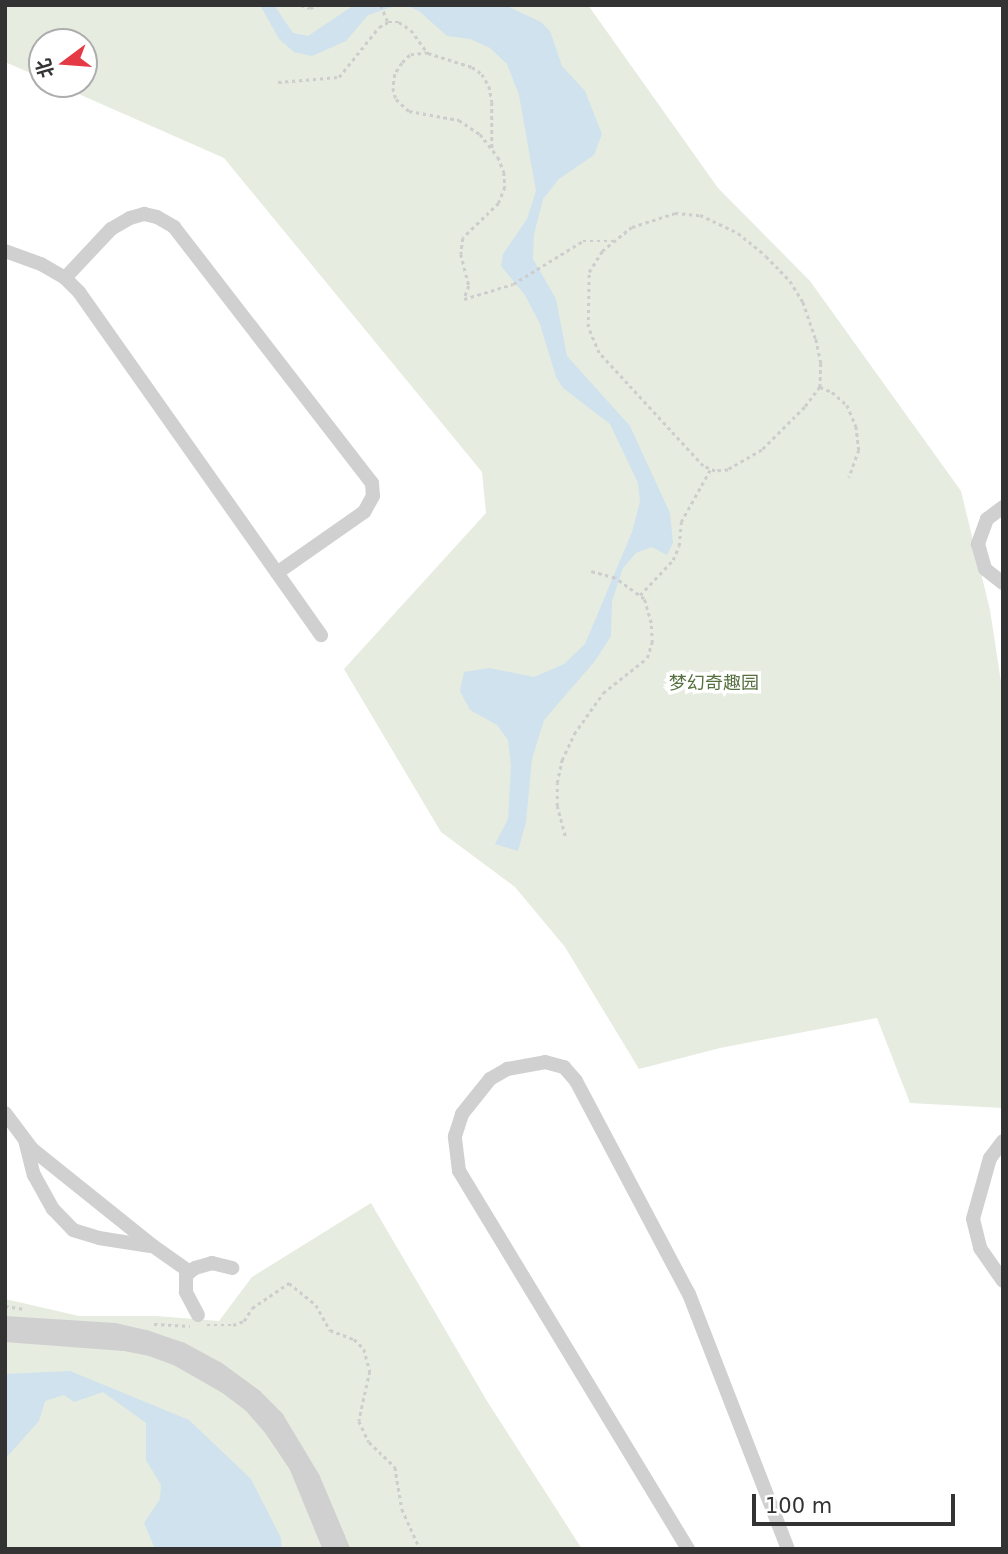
<!DOCTYPE html>
<meta charset="utf-8">
<style>
body{margin:0}
#map{position:relative;width:1008px;height:1554px;overflow:hidden;background:#fff;font-family:"DejaVu Sans","Noto Sans SC",sans-serif}
div>[style]{position:absolute}
[style*='--x']{left:calc(var(--x)*1px);top:calc(var(--y)*1px);width:calc(var(--w)*1px);rotate:calc(var(--a)*1deg)}
.green>*{inset:0;background:#e6ecdf}
.water>*{inset:0;background:#cfe2ee}
.path>*{height:2.5px;margin-top:-1.25px;transform-origin:0;background:repeating-linear-gradient(90deg,#cdcdcd 0 3.5px,transparent 0 7px)}
.minor>*{height:14px;margin:-7px;padding:0 7px;transform-origin:7px;border-radius:7px;background:#d0d0d0}
span{translate:-50% -50%;white-space:nowrap;text-align:center;line-height:1.15;-webkit-text-stroke:7px #fff;paint-order:stroke}
.park-label{font-size:18px;color:#56703f}
.frame{position:absolute;inset:0;border:7px solid #333;pointer-events:none}
.north{position:absolute;left:28px;top:28px;width:70px;height:70px;box-sizing:border-box;background:#fff;border:2px solid #adadad;border-radius:50%;rotate:254deg;font-size:19px;font-weight:700;line-height:28px;text-align:center;color:#333}
.north::after{content:'';display:block;margin:auto;width:24px;height:32px;background:#e63946;clip-path:polygon(50% 0,100% 100%,50% 72%,0 100%)}
.scale{position:absolute;left:752px;top:1494px;width:203px;height:32px;box-sizing:border-box;border:4px solid #333;border-top:0;padding-left:9px;font-size:21px;line-height:24px;white-space:nowrap;color:#333;-webkit-text-stroke:5px #fff;paint-order:stroke}
</style>
<div id="map">
<div class="green">
<div style="clip-path:polygon(5px 5px,588px 5px,718px 188px,810px 281px,961px 491px,990px 610px,1003px 695px,1003px 1108px,910px 1103px,877px 1018px,720px 1048px,639px 1069px,565px 947px,515px 887px,441px 832px,344px 669px,486px 513px,482px 472px,224px 158px,56px 84px,84px 84px,84px 42px,42px 42px,42px 78px,5px 62px)"></div>
<div style="clip-path:polygon(371px 1203px,487px 1401px,582px 1549px,5px 1549px,5px 1299px,79px 1316px,156px 1316px,219px 1321px,252px 1277px)"></div>
</div>
<div class="water">
<div style="clip-path:polygon(260px 5px,274px 5px,293px 33px,308px 36px,354px 5px,398px 5px,368px 15px,346px 41px,312px 56px,294px 52px,279px 39px)"></div>
<div style="clip-path:polygon(405px 5px,505px 5px,541px 22px,550px 31px,562px 66px,585px 91px,602px 134px,594px 155px,559px 179px,543px 199px,534px 234px,533px 259px,556px 299px,567px 356px,630px 426px,670px 513px,673px 543px,667px 555px,652px 547px,636px 553px,623px 568px,612px 601px,611px 636px,595px 661px,544px 720px,532px 759px,526px 822px,518px 851px,495px 844px,508px 819px,511px 766px,508px 740px,497px 725px,470px 710px,460px 691px,464px 672px,489px 668px,534px 677px,564px 664px,585px 644px,632px 532px,640px 502px,638px 483px,610px 424px,563px 388px,556px 377px,540px 324px,525px 295px,501px 266px,503px 254px,527px 219px,536px 191px,519px 95px,507px 64px,490px 48px,470px 39px,447px 36px,419px 11px)"></div>
<div style="clip-path:polygon(70px 1371px,189px 1420px,251px 1479px,281px 1538px,282px 1549px,155px 1549px,144px 1523px,160px 1499px,161px 1485px,146px 1460px,146px 1423px,103px 1392px,74px 1402px,64px 1395px,45px 1401px,39px 1421px,5px 1459px,5px 1374px)"></div>
</div>
<div class="path">
<div style="--x:301;--y:5;--w:9;--a:18"></div>
<div style="--x:310;--y:8;--w:9;--a:-21"></div>
<div style="--x:381;--y:5;--w:18;--a:68"></div>
<div style="--x:428;--y:53;--w:18;--a:174"></div>
<div style="--x:410;--y:55;--w:11;--a:135"></div>
<div style="--x:402;--y:63;--w:13;--a:122"></div>
<div style="--x:395;--y:74;--w:14;--a:98"></div>
<div style="--x:393;--y:88;--w:11;--a:75"></div>
<div style="--x:396;--y:99;--w:18;--a:43"></div>
<div style="--x:409;--y:111;--w:51;--a:10.2"></div>
<div style="--x:459;--y:120;--w:25;--a:34"></div>
<div style="--x:480;--y:134;--w:29;--a:52"></div>
<div style="--x:498;--y:157;--w:16;--a:68"></div>
<div style="--x:504;--y:172;--w:15;--a:86"></div>
<div style="--x:505;--y:187;--w:17;--a:111"></div>
<div style="--x:499;--y:203;--w:50;--a:135.8"></div>
<div style="--x:463;--y:238;--w:16;--a:97"></div>
<div style="--x:461;--y:254;--w:33;--a:76"></div>
<div style="--x:469;--y:286;--w:14;--a:111"></div>
<div style="--x:278;--y:82;--w:61;--a:-4.7"></div>
<div style="--x:339;--y:77;--w:64;--a:-51.3"></div>
<div style="--x:379;--y:27;--w:10;--a:-29"></div>
<div style="--x:388;--y:22;--w:11;--a:0"></div>
<div style="--x:399;--y:22;--w:14;--a:34"></div>
<div style="--x:411;--y:30;--w:29;--a:54"></div>
<div style="--x:428;--y:53;--w:46;--a:17.7"></div>
<div style="--x:472;--y:67;--w:12;--a:35"></div>
<div style="--x:482;--y:74;--w:14;--a:60"></div>
<div style="--x:489;--y:86;--w:16;--a:79"></div>
<div style="--x:492;--y:102;--w:46;--a:90"></div>
<div style="--x:675;--y:213;--w:25;--a:5"></div>
<div style="--x:700;--y:215;--w:42;--a:25.3"></div>
<div style="--x:738;--y:233;--w:36;--a:39"></div>
<div style="--x:766;--y:256;--w:35;--a:46"></div>
<div style="--x:790;--y:281;--w:25;--a:58"></div>
<div style="--x:803;--y:302;--w:39;--a:71"></div>
<div style="--x:816;--y:339;--w:25;--a:78"></div>
<div style="--x:821;--y:363;--w:24;--a:92"></div>
<div style="--x:820;--y:387;--w:25;--a:127"></div>
<div style="--x:805;--y:407;--w:61;--a:135"></div>
<div style="--x:762;--y:450;--w:39;--a:150"></div>
<div style="--x:728;--y:470;--w:13;--a:176"></div>
<div style="--x:715;--y:471;--w:13;--a:-157"></div>
<div style="--x:703;--y:466;--w:154;--a:-132.6"></div>
<div style="--x:599;--y:353;--w:28;--a:-113"></div>
<div style="--x:588;--y:327;--w:55;--a:-89"></div>
<div style="--x:589;--y:272;--w:25;--a:-58"></div>
<div style="--x:602;--y:251;--w:38;--a:-39"></div>
<div style="--x:632;--y:227;--w:45;--a:-18"></div>
<div style="--x:464;--y:299;--w:51;--a:-17"></div>
<div style="--x:513;--y:284;--w:82;--a:-31.6"></div>
<div style="--x:583;--y:241;--w:31;--a:0"></div>
<div style="--x:820;--y:387;--w:13;--a:23"></div>
<div style="--x:832;--y:392;--w:20;--a:41"></div>
<div style="--x:847;--y:405;--w:23;--a:67"></div>
<div style="--x:856;--y:426;--w:24;--a:83"></div>
<div style="--x:859;--y:450;--w:29;--a:110"></div>
<div style="--x:640;--y:595;--w:48;--a:-46.7"></div>
<div style="--x:673;--y:560;--w:15;--a:-67"></div>
<div style="--x:679;--y:546;--w:24;--a:-85"></div>
<div style="--x:681;--y:522;--w:60;--a:-60.9"></div>
<div style="--x:565;--y:836;--w:31;--a:-105"></div>
<div style="--x:557;--y:806;--w:23;--a:-90"></div>
<div style="--x:557;--y:783;--w:24;--a:-78"></div>
<div style="--x:562;--y:760;--w:29;--a:-65"></div>
<div style="--x:574;--y:734;--w:50;--a:-54.7"></div>
<div style="--x:603;--y:693;--w:56;--a:-38.5"></div>
<div style="--x:647;--y:658;--w:16;--a:-72"></div>
<div style="--x:652;--y:643;--w:20;--a:-93"></div>
<div style="--x:651;--y:623;--w:25;--a:-106"></div>
<div style="--x:644;--y:599;--w:36;--a:-144"></div>
<div style="--x:615;--y:578;--w:28;--a:-165"></div>
<div style="--x:5;--y:1306;--w:18;--a:9"></div>
<div style="--x:154;--y:1324;--w:36;--a:3"></div>
<div style="--x:207;--y:1325;--w:26;--a:0"></div>
<div style="--x:233;--y:1325;--w:12;--a:-20"></div>
<div style="--x:244;--y:1321;--w:15;--a:-58"></div>
<div style="--x:252;--y:1308;--w:45;--a:-34"></div>
<div style="--x:289;--y:1283;--w:35;--a:39"></div>
<div style="--x:316;--y:1305;--w:29;--a:61"></div>
<div style="--x:330;--y:1330;--w:26;--a:21"></div>
<div style="--x:354;--y:1339;--w:14;--a:45"></div>
<div style="--x:364;--y:1349;--w:23;--a:75"></div>
<div style="--x:370;--y:1371;--w:51;--a:102.4"></div>
<div style="--x:359;--y:1421;--w:23;--a:65"></div>
<div style="--x:369;--y:1442;--w:36;--a:44"></div>
<div style="--x:395;--y:1467;--w:43;--a:80.5"></div>
<div style="--x:402;--y:1509;--w:44;--a:65.8"></div>
</div>
<div class="minor">
<div style="--x:5;--y:251;--w:38;--a:20"></div>
<div style="--x:41;--y:264;--w:28;--a:30"></div>
<div style="--x:65;--y:278;--w:20;--a:45"></div>
<div style="--x:79;--y:292;--w:420;--a:54.8"></div>
<div style="--x:65;--y:278;--w:67;--a:-46.8"></div>
<div style="--x:111;--y:229;--w:22;--a:-30"></div>
<div style="--x:130;--y:218;--w:15;--a:-16"></div>
<div style="--x:144;--y:214;--w:13;--a:13"></div>
<div style="--x:157;--y:217;--w:20;--a:30"></div>
<div style="--x:174;--y:227;--w:324;--a:52.3"></div>
<div style="--x:372;--y:483;--w:13;--a:86"></div>
<div style="--x:373;--y:496;--w:18;--a:119"></div>
<div style="--x:364;--y:512;--w:106;--a:145"></div>
<div style="--x:1003;--y:507;--w:20;--a:143"></div>
<div style="--x:987;--y:519;--w:27;--a:110"></div>
<div style="--x:978;--y:544;--w:26;--a:74"></div>
<div style="--x:985;--y:569;--w:23;--a:38"></div>
<div style="--x:5;--y:1113;--w:45;--a:53.1"></div>
<div style="--x:32;--y:1149;--w:155;--a:38.7"></div>
<div style="--x:153;--y:1246;--w:45;--a:35.1"></div>
<div style="--x:25;--y:1140;--w:36;--a:76"></div>
<div style="--x:34;--y:1175;--w:39;--a:61"></div>
<div style="--x:53;--y:1209;--w:29;--a:46"></div>
<div style="--x:73;--y:1230;--w:27;--a:17"></div>
<div style="--x:99;--y:1238;--w:52;--a:8.9"></div>
<div style="--x:1003;--y:1141;--w:21;--a:127"></div>
<div style="--x:990;--y:1158;--w:63;--a:105.6"></div>
<div style="--x:973;--y:1219;--w:30;--a:76"></div>
<div style="--x:980;--y:1248;--w:40;--a:55.1"></div>
<div style="--x:198;--y:1315;--w:26;--a:-118"></div>
<div style="--x:186;--y:1292;--w:17;--a:-90"></div>
<div style="--x:186;--y:1275;--w:11;--a:-38"></div>
<div style="--x:195;--y:1268;--w:18;--a:-16"></div>
<div style="--x:212;--y:1263;--w:21;--a:14"></div>
<div style="--x:5;--y:1323;--w:110;--a:3.6"></div>
<div style="--x:115;--y:1330;--w:32;--a:13"></div>
<div style="--x:146;--y:1337;--w:37;--a:19"></div>
<div style="--x:181;--y:1349;--w:42;--a:28.4"></div>
<div style="--x:218;--y:1369;--w:46;--a:36.1"></div>
<div style="--x:255;--y:1396;--w:31;--a:45"></div>
<div style="--x:277;--y:1418;--w:70;--a:59"></div>
<div style="--x:313;--y:1478;--w:77;--a:67.1"></div>
<div style="--x:5;--y:1335;--w:119;--a:4.3"></div>
<div style="--x:124;--y:1344;--w:26;--a:11"></div>
<div style="--x:150;--y:1349;--w:29;--a:20"></div>
<div style="--x:177;--y:1359;--w:56;--a:29.7"></div>
<div style="--x:226;--y:1387;--w:31;--a:37"></div>
<div style="--x:251;--y:1406;--w:30;--a:49"></div>
<div style="--x:271;--y:1429;--w:45;--a:56"></div>
<div style="--x:296;--y:1466;--w:90;--a:67.7"></div>
<div style="--x:688;--y:1549;--w:442;--a:-121.2"></div>
<div style="--x:459;--y:1171;--w:35;--a:-97"></div>
<div style="--x:455;--y:1136;--w:23;--a:-72"></div>
<div style="--x:462;--y:1114;--w:45;--a:-51.3"></div>
<div style="--x:490;--y:1079;--w:20;--a:-30"></div>
<div style="--x:507;--y:1069;--w:39;--a:-10"></div>
<div style="--x:545;--y:1062;--w:20;--a:15"></div>
<div style="--x:564;--y:1067;--w:18;--a:49"></div>
<div style="--x:576;--y:1081;--w:241;--a:62.1"></div>
<div style="--x:689;--y:1294;--w:274;--a:68.8"></div>
</div>
<div class="park-label">
<span style="left:714px;top:683px">梦幻奇趣园</span>
</div>
<div class="frame"></div>
<div class="north">北</div>
<div class="scale">100 m</div>
</div>
